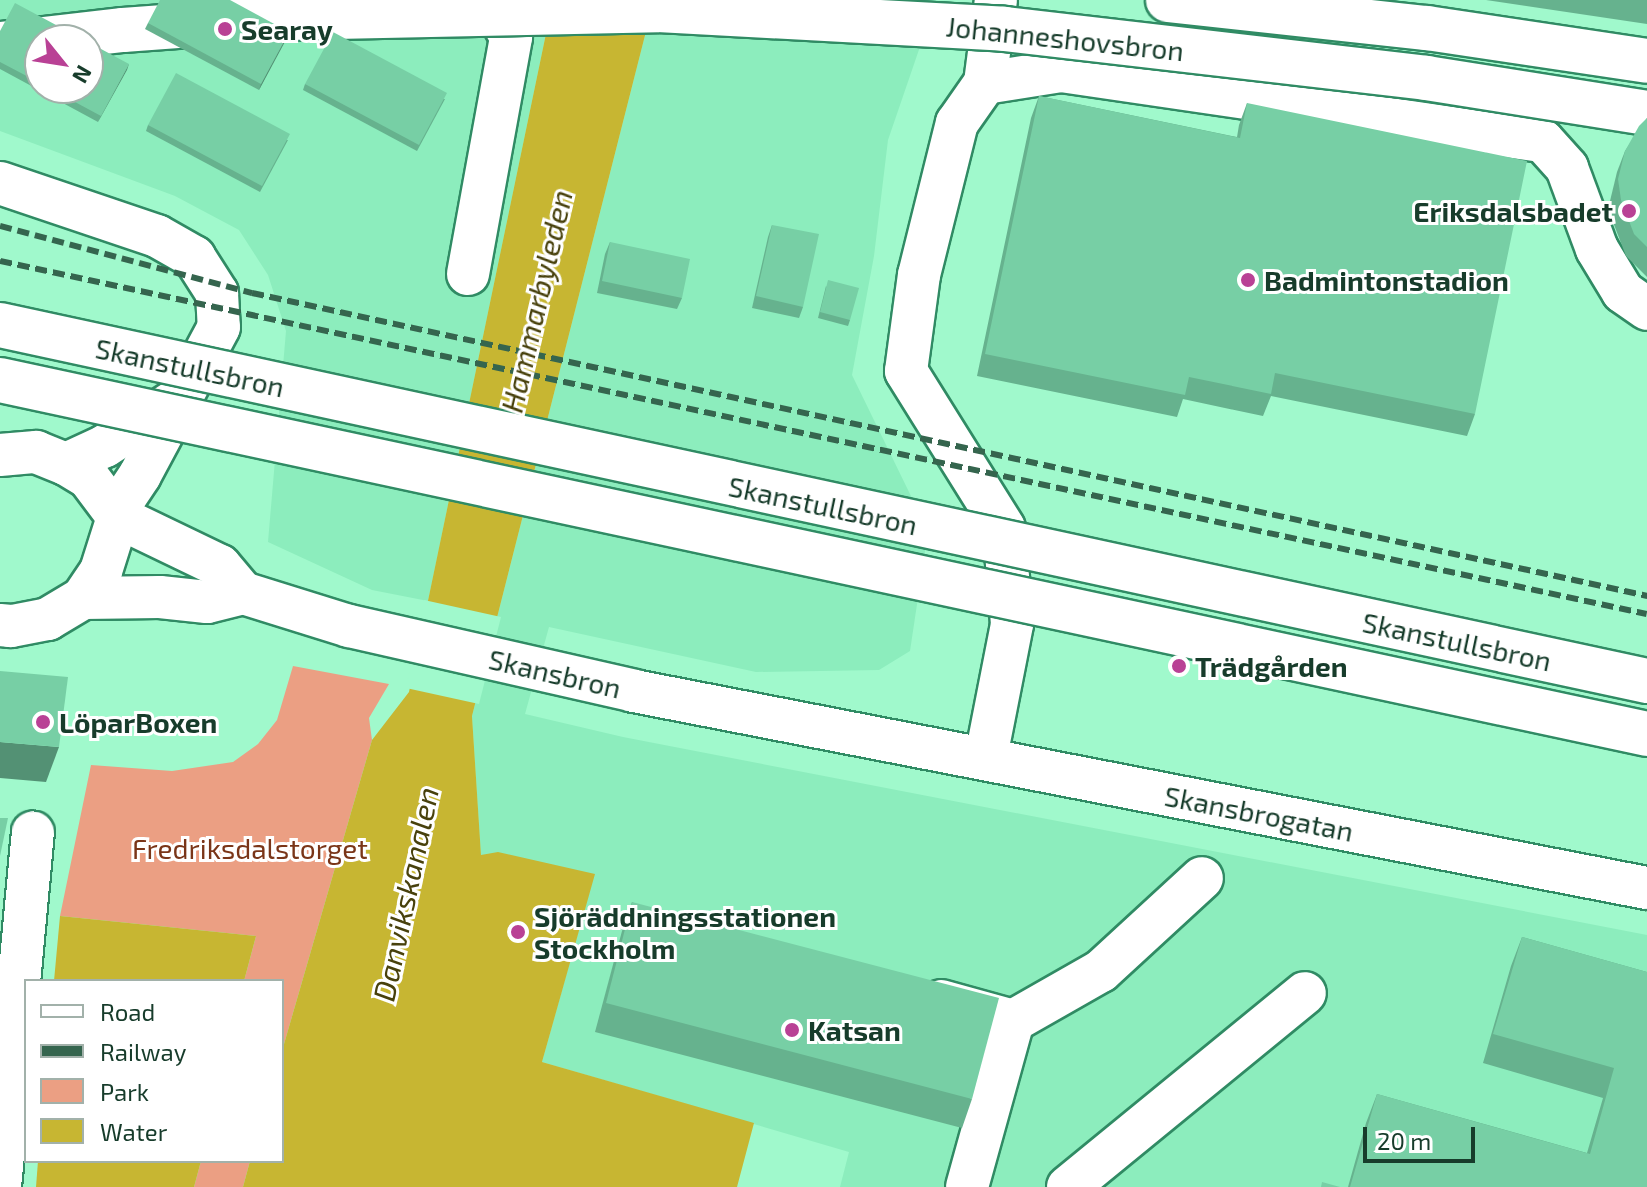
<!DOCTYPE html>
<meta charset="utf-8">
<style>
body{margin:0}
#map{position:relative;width:1647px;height:1187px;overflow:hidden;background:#a0f9cc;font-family:"Exo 2",sans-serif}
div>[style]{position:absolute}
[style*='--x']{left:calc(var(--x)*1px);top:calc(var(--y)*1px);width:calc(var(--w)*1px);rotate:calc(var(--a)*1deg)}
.built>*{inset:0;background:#8cedbd}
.green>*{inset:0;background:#eb9f83}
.water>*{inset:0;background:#c7b632}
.pier>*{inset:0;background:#a0f9cc}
.roads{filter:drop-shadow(2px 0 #308b64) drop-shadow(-2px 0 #308b64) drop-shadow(0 2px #308b64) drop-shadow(0 -2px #308b64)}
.minor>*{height:42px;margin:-21px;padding:0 21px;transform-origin:21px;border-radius:21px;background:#fff}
.highway>*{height:44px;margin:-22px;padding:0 22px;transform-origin:22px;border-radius:22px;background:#fff}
.rail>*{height:6px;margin-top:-3px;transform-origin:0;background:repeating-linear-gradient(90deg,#35654e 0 12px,transparent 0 18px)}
.bridges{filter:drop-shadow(2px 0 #308b64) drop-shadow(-2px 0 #308b64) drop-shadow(0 2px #308b64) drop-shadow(0 -2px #308b64)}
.major-bridge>*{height:44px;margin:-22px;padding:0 22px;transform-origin:22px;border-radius:22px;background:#fff}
.highway-bridge>*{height:44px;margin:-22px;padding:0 22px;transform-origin:22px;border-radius:22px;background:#fff}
.wall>*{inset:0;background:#66b28e}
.shaded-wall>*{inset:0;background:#539174}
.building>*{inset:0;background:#77cfa5}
.dots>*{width:22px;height:22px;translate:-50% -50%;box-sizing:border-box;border:4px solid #fff;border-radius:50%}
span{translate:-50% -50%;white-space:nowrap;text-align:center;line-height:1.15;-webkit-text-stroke:6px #fff;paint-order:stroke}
.poi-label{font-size:28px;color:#173c2b;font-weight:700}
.left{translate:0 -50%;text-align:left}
.right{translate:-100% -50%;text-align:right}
.street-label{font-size:28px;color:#173c2b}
.park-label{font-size:28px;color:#7a3518}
.water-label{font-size:30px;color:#48410c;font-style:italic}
.legend{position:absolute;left:24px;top:979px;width:260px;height:184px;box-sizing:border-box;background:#fff;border:2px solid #a2b1aa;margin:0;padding:10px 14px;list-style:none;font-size:24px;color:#173c2b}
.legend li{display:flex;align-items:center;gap:16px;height:40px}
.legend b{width:40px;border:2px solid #a2b1aa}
.north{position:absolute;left:24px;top:24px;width:80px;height:80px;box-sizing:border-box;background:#fff;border:2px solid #a2b1aa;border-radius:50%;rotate:120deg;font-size:22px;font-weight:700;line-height:32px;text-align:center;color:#173c2b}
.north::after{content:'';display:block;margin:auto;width:28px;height:36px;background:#b94195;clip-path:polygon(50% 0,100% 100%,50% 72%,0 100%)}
.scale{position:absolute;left:1363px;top:1127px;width:112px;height:36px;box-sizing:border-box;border:4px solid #173c2b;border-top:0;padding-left:10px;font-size:24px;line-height:28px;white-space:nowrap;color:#173c2b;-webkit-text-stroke:6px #fff;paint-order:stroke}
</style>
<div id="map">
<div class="built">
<div style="clip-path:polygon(evenodd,0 0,553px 0,428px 601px,372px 590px,268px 542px,286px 331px,268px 275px,239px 230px,175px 196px,0 131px,0 0,40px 40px,88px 40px,88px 88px,40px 88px,40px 40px)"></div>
<div style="clip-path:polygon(654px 0,936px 0,888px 140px,874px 256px,852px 375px,928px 531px,910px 651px,879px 670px,756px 672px,549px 627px,525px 714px,623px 737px,1647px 935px,1647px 1187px,840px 1187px,849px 1152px,542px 1062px,594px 875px,481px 856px,472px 716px)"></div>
</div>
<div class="green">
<div style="clip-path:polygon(293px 666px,389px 684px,369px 718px,372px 740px,282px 1051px,282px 981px,244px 981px,256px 936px,60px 916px,91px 765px,172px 771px,233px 762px,258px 744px,277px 720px)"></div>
<div style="clip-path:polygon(201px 1161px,250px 1161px,243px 1187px,194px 1187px)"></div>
</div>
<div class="water">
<div style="clip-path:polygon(553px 0,654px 0,472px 716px,481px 855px,498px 852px,595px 874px,542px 1062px,754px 1123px,737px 1187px,243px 1187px,250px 1161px,282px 1161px,282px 1051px,372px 740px,409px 692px)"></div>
<div style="clip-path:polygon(60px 916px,256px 936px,244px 981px,54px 981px)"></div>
<div style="clip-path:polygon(38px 1161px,201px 1161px,194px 1187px,36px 1187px)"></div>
</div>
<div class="pier">
<div style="clip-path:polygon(424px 600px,501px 617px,479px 704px,406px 688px)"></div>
</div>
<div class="roads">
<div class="minor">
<div style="--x:985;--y:83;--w:77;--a:-9"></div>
<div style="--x:1061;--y:71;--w:487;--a:8.3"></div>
<div style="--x:1543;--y:141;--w:36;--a:48"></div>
<div style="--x:1567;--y:168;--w:86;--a:69.7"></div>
<div style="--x:1597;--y:249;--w:50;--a:58.8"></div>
<div style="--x:1623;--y:292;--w:29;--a:35"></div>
<div style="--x:0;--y:183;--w:166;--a:18.7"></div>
<div style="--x:157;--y:236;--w:43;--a:29.6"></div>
<div style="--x:194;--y:257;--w:43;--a:57.4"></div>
<div style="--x:217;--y:293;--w:34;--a:87"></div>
<div style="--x:219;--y:327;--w:168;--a:118.1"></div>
<div style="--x:140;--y:475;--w:43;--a:123.7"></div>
<div style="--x:468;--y:274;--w:241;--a:-79.7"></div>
<div style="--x:511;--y:37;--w:43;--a:-119.6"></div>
<div style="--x:0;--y:455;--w:36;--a:-5"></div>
<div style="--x:36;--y:452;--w:32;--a:22"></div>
<div style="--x:66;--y:464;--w:26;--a:31"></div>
<div style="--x:88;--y:477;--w:50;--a:53.1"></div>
<div style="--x:118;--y:517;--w:57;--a:107.5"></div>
<div style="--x:101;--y:571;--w:32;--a:124"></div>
<div style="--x:83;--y:598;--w:41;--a:149"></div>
<div style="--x:48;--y:619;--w:38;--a:169"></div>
<div style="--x:11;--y:626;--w:11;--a:-175"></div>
<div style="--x:66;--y:464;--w:43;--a:-24.8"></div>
<div style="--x:105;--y:446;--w:85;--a:-32.9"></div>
<div style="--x:118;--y:517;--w:113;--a:25.7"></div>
<div style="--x:220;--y:566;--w:35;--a:50"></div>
<div style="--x:83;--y:598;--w:77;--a:-0.7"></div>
<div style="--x:160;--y:597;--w:47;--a:6.1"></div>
<div style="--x:207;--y:602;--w:37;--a:-14"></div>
<div style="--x:243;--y:593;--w:111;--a:17.3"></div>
<div style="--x:349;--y:626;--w:292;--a:12.8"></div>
<div style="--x:634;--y:691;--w:1032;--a:11.01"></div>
<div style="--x:986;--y:757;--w:136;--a:-78.9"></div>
<div style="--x:1012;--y:624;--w:96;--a:-94.8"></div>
<div style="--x:1004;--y:528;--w:185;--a:-122"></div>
<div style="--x:906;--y:371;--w:97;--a:-82.3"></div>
<div style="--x:919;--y:275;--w:157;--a:-76"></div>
<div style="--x:957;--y:123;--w:49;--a:-55"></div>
<div style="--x:985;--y:83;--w:84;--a:-82.5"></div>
<div style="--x:941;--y:1001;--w:75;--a:15.5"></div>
<div style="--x:1013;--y:1021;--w:172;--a:105.5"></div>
<div style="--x:1013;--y:1021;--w:101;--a:-29.6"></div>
<div style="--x:1101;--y:971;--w:137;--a:-42.6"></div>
<div style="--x:0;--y:1187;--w:356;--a:-84.7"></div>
<div style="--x:1068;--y:1187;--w:306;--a:-39.3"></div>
</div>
<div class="highway">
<div style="--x:1168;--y:0;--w:261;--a:6.2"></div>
<div style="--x:1427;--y:28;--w:222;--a:8.5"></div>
</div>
</div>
<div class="rail">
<div style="--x:0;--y:226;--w:261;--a:14.9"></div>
<div style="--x:252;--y:293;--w:1428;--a:12.25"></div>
<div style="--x:0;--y:261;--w:1684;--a:12.1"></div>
</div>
<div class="bridges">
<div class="major-bridge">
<div style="--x:0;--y:325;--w:1685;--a:12.2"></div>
<div style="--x:0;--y:380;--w:1685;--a:12.13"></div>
</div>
<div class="highway-bridge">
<div style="--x:0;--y:44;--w:124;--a:-6.5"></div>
<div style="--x:123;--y:30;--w:164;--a:-4.2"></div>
<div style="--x:287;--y:18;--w:371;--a:-1.2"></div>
<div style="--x:658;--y:10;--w:347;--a:3.1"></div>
<div style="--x:1004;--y:29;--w:425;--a:6.6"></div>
<div style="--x:1426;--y:78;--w:224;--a:9"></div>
</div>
</div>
<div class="wall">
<div style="clip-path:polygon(1486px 0,1647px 0,1647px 24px)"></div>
<div style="clip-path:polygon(148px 23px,289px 32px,259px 90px,145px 29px)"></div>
<div style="clip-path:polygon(0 31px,40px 40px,40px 88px,88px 88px,129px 64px,98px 122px,0 69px)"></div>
<div style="clip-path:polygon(305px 84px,445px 99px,417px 151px,303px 90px)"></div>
<div style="clip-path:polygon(1039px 96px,1237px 137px,1239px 125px,1247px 103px,1475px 414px,1467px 436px,1271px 396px,1263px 416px,1183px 399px,1177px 417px,977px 376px,1031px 118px)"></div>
<div style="clip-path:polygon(1647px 118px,1647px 277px,1626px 256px,1613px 222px,1610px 201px,1617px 172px,1625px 151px)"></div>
<div style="clip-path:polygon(148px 125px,288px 140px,260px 192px,146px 131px)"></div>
<div style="clip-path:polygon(772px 225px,803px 307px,799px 318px,752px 308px,768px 237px)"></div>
<div style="clip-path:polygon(610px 242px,682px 298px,677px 309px,597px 293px,605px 254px)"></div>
<div style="clip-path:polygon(826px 286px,850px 320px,848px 326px,818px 318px)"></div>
<div style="clip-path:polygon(632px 902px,972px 1099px,962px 1128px,595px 1032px,622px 931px)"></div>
<div style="clip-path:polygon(1522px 937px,1647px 972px,1647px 1187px,1348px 1187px,1366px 1123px,1377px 1094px,1587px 1153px,1603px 1098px,1483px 1063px,1511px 966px)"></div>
</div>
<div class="shaded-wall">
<div style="clip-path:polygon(289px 32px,287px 38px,259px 90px,261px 84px)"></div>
<div style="clip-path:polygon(129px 64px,127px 70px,98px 122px,101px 116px)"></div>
<div style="clip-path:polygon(0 742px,59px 747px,46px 782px,0 778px)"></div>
</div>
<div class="building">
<div style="clip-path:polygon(160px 0,230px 0,289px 32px,261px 84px,148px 23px)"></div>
<div style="clip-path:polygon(15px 3px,84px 40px,40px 40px,40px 83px,0 62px,0 31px)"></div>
<div style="clip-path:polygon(333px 32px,447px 93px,419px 145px,305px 84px)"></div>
<div style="clip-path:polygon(88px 42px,129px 64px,101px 116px,49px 88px,88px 88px)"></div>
<div style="clip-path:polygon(176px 73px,290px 134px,262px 186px,148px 125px)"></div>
<div style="clip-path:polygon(1039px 96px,1240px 138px,1247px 103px,1527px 161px,1475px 414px,1275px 373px,1271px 394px,1189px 377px,1185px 395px,985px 354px)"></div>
<div style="clip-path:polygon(1647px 118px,1647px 247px,1634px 234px,1621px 200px,1618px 179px,1625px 151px,1639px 126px)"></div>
<div style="clip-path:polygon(772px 225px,819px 234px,803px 307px,756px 296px)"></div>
<div style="clip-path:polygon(610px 242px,690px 259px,682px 298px,602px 281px)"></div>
<div style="clip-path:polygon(828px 280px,859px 288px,850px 320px,820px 312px)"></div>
<div style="clip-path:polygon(0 671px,68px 677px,59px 747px,0 742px)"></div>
<div style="clip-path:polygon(0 818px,8px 818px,0 856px)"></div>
<div style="clip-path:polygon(632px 902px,999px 998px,972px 1099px,606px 1003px)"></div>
<div style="clip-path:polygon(1522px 937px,1647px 972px,1647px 1187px,1350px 1187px,1377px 1094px,1590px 1154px,1614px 1068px,1493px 1034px)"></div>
<div style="clip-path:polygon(1322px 1182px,1340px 1187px,1321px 1187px)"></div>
</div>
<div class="dots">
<div style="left:225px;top:29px;background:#b94195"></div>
<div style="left:1629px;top:211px;background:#b94195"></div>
<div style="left:1248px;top:280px;background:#b94195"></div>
<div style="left:1179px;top:666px;background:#b94195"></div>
<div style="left:43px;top:722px;background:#b94195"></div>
<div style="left:518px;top:932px;background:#b94195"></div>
<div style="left:792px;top:1030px;background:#b94195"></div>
</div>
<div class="poi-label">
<span class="left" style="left:241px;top:29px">Searay</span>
<span class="right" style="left:1613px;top:211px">Eriksdalsbadet</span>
<span class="left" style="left:1264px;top:280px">Badmintonstadion</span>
<span class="left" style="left:1195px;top:666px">Trädgården</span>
<span class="left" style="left:59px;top:722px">LöparBoxen</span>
<span class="left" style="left:534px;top:932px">Sjöräddningsstationen<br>Stockholm</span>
<span class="left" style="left:808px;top:1030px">Katsan</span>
</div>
<div class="street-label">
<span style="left:1065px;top:38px;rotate:6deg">Johanneshovsbron</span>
<span style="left:190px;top:367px;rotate:12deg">Skanstullsbron</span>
<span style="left:823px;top:505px;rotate:12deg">Skanstullsbron</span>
<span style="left:1457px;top:641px;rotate:12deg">Skanstullsbron</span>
<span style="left:555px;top:673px;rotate:13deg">Skansbron</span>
<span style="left:1259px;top:813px;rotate:11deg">Skansbrogatan</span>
</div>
<div class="park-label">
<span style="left:250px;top:848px">Fredriksdalstorget</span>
</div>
<div class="water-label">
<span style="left:536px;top:301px;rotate:-77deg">Hammarbyleden</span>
<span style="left:405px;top:894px;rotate:-78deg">Danvikskanalen</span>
</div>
<ul class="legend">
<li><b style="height:10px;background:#fff"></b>Road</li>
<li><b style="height:10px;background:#35654e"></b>Railway</li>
<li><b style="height:22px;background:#eb9f83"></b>Park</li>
<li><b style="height:22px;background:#c7b632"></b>Water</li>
</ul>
<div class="north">N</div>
<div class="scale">20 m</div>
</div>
